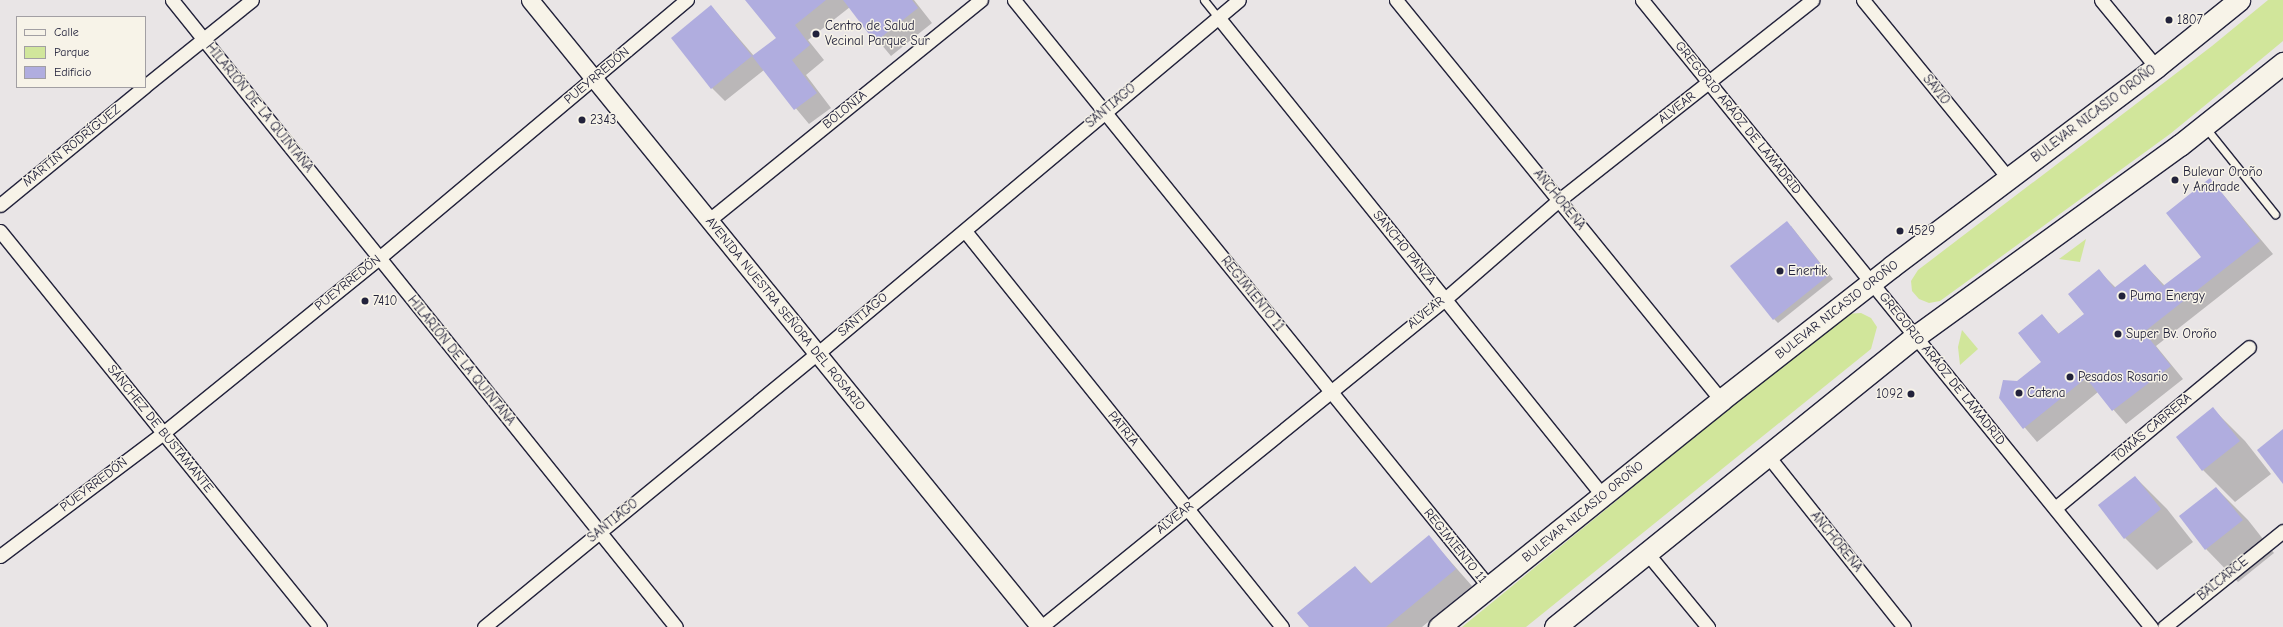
<!DOCTYPE html>
<meta charset="utf-8">
<style>
body{margin:0}
#map{position:relative;width:2283px;height:627px;overflow:hidden;background:#e9e5e6;font-family:"Comic Neue",sans-serif}
div>[style]{position:absolute}
[style*='--x']{left:calc(var(--x)*1px);top:calc(var(--y)*1px);width:calc(var(--w)*1px);rotate:calc(var(--a)*1deg)}
.green>*{inset:0;background:#d1e69b}
.shadow>*{inset:0;background:#0003}
.building>*{inset:0;background:#b0addf}
.roads{filter:drop-shadow(1px 0 #22223b) drop-shadow(-1px 0 #22223b) drop-shadow(0 1px #22223b) drop-shadow(0 -1px #22223b)}
.service>*{height:7px;margin:-3.5px;padding:0 3.5px;transform-origin:3.5px;border-radius:3.5px;background:#f7f3e8}
.minor>*{height:13px;margin:-6.5px;padding:0 6.5px;transform-origin:6.5px;border-radius:6.5px;background:#f7f3e8}
.tertiary>*{height:17px;margin:-8.5px;padding:0 8.5px;transform-origin:8.5px;border-radius:8.5px;background:#f7f3e8}
.primary>*{height:21px;margin:-10.5px;padding:0 10.5px;transform-origin:10.5px;border-radius:10.5px;background:#f7f3e8}
.dots>*{width:11px;height:11px;translate:-50% -50%;box-sizing:border-box;border:2px solid #f7f3e8;border-radius:50%}
span{translate:-50% -50%;white-space:nowrap;text-align:center;line-height:1.15;-webkit-text-stroke:3px #f7f3e8;paint-order:stroke}
.poi-label{font-size:13px;color:#22223b}
.left{translate:0 -50%;text-align:left}
.right{translate:-100% -50%;text-align:right}
.street-label{font-size:13px;color:#22223b}
.legend{position:absolute;left:16px;top:16px;width:130px;height:72px;box-sizing:border-box;background:#f7f3e8;border:1px solid #a29fa3;margin:0;padding:5px 7px;list-style:none;font-size:12px;color:#22223b}
.legend li{display:flex;align-items:center;gap:8px;height:20px}
.legend b{width:20px;border:1px solid #a29fa3}
</style>
<div id="map">
<div class="green">
<div style="clip-path:polygon(2268px 0,2283px 0,2283px 41px,2236px 80px,2170px 134px,1940px 301px,1929px 303px,1919px 299px,1912px 291px,1911px 281px,1918px 270px,2212px 46px)"></div>
<div style="clip-path:polygon(2086px 239px,2080px 262px,2059px 259px)"></div>
<div style="clip-path:polygon(1861px 313px,1871px 318px,1877px 327px,1871px 349px,1526px 627px,1462px 627px,1845px 314px)"></div>
<div style="clip-path:polygon(1962px 330px,1978px 349px,1960px 365px,1958px 347px)"></div>
</div>
<div class="shadow">
<div style="clip-path:polygon(746px 0,914px 0,932px 23px,891px 56px,850px 7px,808px 40px,824px 60px,806px 75px,831px 108px,809px 124px,764px 70px,725px 101px,712px 88px,711px 6px,754px 56px,777px 38px)"></div>
<div style="clip-path:polygon(2210px 179px,2273px 254px,2156px 346px,2183px 379px,2126px 424px,2098px 392px,2037px 442px,2000px 398px,2042px 362px,2042px 315px,2059px 334px,2085px 314px,2099px 271px,2116px 288px,2145px 265px,2165px 286px,2202px 257px)"></div>
<div style="clip-path:polygon(1791px 226px,1833px 279px,1778px 323px,1774px 319px)"></div>
<div style="clip-path:polygon(2213px 409px,2245px 441px,2271px 474px,2235px 502px,2203px 470px)"></div>
<div style="clip-path:polygon(2135px 477px,2167px 509px,2193px 542px,2157px 570px,2125px 538px)"></div>
<div style="clip-path:polygon(2216px 488px,2248px 520px,2274px 553px,2238px 582px,2206px 549px,2180px 516px)"></div>
<div style="clip-path:polygon(1429px 537px,1472px 586px,1422px 627px,1310px 627px,1355px 567px,1372px 584px)"></div>
</div>
<div class="building">
<div style="clip-path:polygon(745px 0,826px 0,795px 25px,810px 45px,792px 60px,817px 93px,794px 110px,752px 56px,776px 38px)"></div>
<div style="clip-path:polygon(843px 0,912px 0,918px 8px,875px 42px)"></div>
<div style="clip-path:polygon(711px 5px,752px 56px,711px 89px,671px 38px)"></div>
<div style="clip-path:polygon(2210px 178px,2260px 241px,2144px 332px,2171px 366px,2112px 411px,2086px 378px,2023px 429px,1999px 398px,2003px 380px,2017px 381px,2041px 362px,2018px 333px,2042px 314px,2058px 334px,2084px 314px,2068px 294px,2099px 269px,2114px 288px,2145px 264px,2163px 286px,2201px 257px,2166px 213px)"></div>
<div style="clip-path:polygon(1787px 221px,1829px 275px,1773px 320px,1730px 266px)"></div>
<div style="clip-path:polygon(2213px 407px,2240px 441px,2202px 471px,2176px 437px)"></div>
<div style="clip-path:polygon(2283px 429px,2283px 484px,2257px 450px)"></div>
<div style="clip-path:polygon(2135px 476px,2161px 509px,2124px 539px,2098px 505px)"></div>
<div style="clip-path:polygon(2216px 487px,2243px 520px,2205px 550px,2179px 516px)"></div>
<div style="clip-path:polygon(1429px 535px,1456px 569px,1386px 627px,1309px 627px,1297px 613px,1355px 566px,1370px 584px)"></div>
</div>
<div class="roads">
<div class="service">
<div style="--x:1204;--y:0;--w:22;--a:51"></div>
<div style="--x:2205;--y:127;--w:112;--a:51.2"></div>
</div>
<div class="minor">
<div style="--x:172;--y:0;--w:804;--a:51.21"></div>
<div style="--x:1014;--y:0;--w:755;--a:51.02"></div>
<div style="--x:1396;--y:0;--w:515;--a:50.91"></div>
<div style="--x:1642;--y:0;--w:808;--a:50.93"></div>
<div style="--x:1863;--y:0;--w:231;--a:50.8"></div>
<div style="--x:2101;--y:0;--w:87;--a:50.6"></div>
<div style="--x:1218;--y:17;--w:615;--a:51.21"></div>
<div style="--x:145;--y:86;--w:137;--a:-38.8"></div>
<div style="--x:0;--y:205;--w:186;--a:-39.3"></div>
<div style="--x:709;--y:220;--w:350;--a:-39"></div>
<div style="--x:0;--y:231;--w:509;--a:51.06"></div>
<div style="--x:965;--y:231;--w:507;--a:51.32"></div>
<div style="--x:1768;--y:456;--w:218;--a:51.5"></div>
<div style="--x:2055;--y:508;--w:252;--a:-39.7"></div>
<div style="--x:1647;--y:553;--w:96;--a:50.5"></div>
<div style="--x:0;--y:556;--w:204;--a:-37"></div>
<div style="--x:163;--y:433;--w:278;--a:-39"></div>
<div style="--x:379;--y:258;--w:402;--a:-40"></div>
<div style="--x:484;--y:627;--w:432;--a:-39.4"></div>
<div style="--x:818;--y:353;--w:549;--a:-39.98"></div>
<div style="--x:1041;--y:627;--w:520;--a:-39.07"></div>
<div style="--x:1445;--y:299;--w:151;--a:-41"></div>
<div style="--x:1559;--y:200;--w:323;--a:-38.3"></div>
<div style="--x:2164;--y:627;--w:153;--a:-38.9"></div>
</div>
<div class="tertiary">
<div style="--x:530;--y:0;--w:808;--a:50.88"></div>
</div>
<div class="primary">
<div style="--x:1439;--y:627;--w:362;--a:-38.8"></div>
<div style="--x:1721;--y:400;--w:216;--a:-38"></div>
<div style="--x:1891;--y:267;--w:332;--a:-37"></div>
<div style="--x:2156;--y:67;--w:107;--a:-38.9"></div>
<div style="--x:1555;--y:627;--w:464;--a:-38.9"></div>
<div style="--x:1916;--y:336;--w:326;--a:-35.9"></div>
<div style="--x:2180;--y:145;--w:132;--a:-38.5"></div>
</div>
</div>
<div class="dots">
<div style="left:2169px;top:20px;background:#22223b"></div>
<div style="left:816px;top:34px;background:#22223b"></div>
<div style="left:582px;top:120px;background:#22223b"></div>
<div style="left:2175px;top:180px;background:#22223b"></div>
<div style="left:1900px;top:231px;background:#22223b"></div>
<div style="left:1780px;top:271px;background:#22223b"></div>
<div style="left:2122px;top:296px;background:#22223b"></div>
<div style="left:365px;top:301px;background:#22223b"></div>
<div style="left:2118px;top:334px;background:#22223b"></div>
<div style="left:2070px;top:377px;background:#22223b"></div>
<div style="left:2019px;top:393px;background:#22223b"></div>
<div style="left:1911px;top:394px;background:#22223b"></div>
</div>
<div class="poi-label">
<span class="left" style="left:2177px;top:20px">1807</span>
<span class="left" style="left:825px;top:34px">Centro de Salud<br>Vecinal Parque Sur</span>
<span class="left" style="left:590px;top:120px">2343</span>
<span class="left" style="left:2183px;top:180px">Bulevar Oroño<br>y Andrade</span>
<span class="left" style="left:1908px;top:231px">4529</span>
<span class="left" style="left:1788px;top:271px">Enertik</span>
<span class="left" style="left:2130px;top:296px">Puma Energy</span>
<span class="left" style="left:373px;top:301px">7410</span>
<span class="left" style="left:2126px;top:334px">Super Bv. Oroño</span>
<span class="left" style="left:2078px;top:377px">Pesados Rosario</span>
<span class="left" style="left:2027px;top:393px">Catena</span>
<span class="right" style="left:1903px;top:394px">1092</span>
</div>
<div class="street-label">
<span style="left:597px;top:76px;rotate:-40deg">PUEYRREDÓN</span>
<span style="left:1936px;top:90px;rotate:51deg">SAVIO</span>
<span style="left:1111px;top:106px;rotate:-40deg">SANTIAGO</span>
<span style="left:259px;top:108px;rotate:51deg">HILARIÓN DE LA QUINTANA</span>
<span style="left:1677px;top:108px;rotate:-38deg">ALVEAR</span>
<span style="left:845px;top:110px;rotate:-39deg">BOLONIA</span>
<span style="left:2094px;top:114px;rotate:-37deg">BULEVAR NICASIO OROÑO</span>
<span style="left:1738px;top:118px;rotate:51deg">GREGORIO ARÁOZ DE LAMADRID</span>
<span style="left:72px;top:146px;rotate:-39deg">MARTÍN RODRÍGUEZ</span>
<span style="left:1559px;top:200px;rotate:51deg">ANCHORENA</span>
<span style="left:1404px;top:248px;rotate:51deg">SANCHO PANZA</span>
<span style="left:348px;top:283px;rotate:-39deg">PUEYRREDÓN</span>
<span style="left:1252px;top:294px;rotate:51deg">REGIMIENTO 11</span>
<span style="left:1837px;top:310px;rotate:-38deg">BULEVAR NICASIO OROÑO</span>
<span style="left:1426px;top:313px;rotate:-39deg">ALVEAR</span>
<span style="left:785px;top:314px;rotate:51deg">AVENIDA NUESTRA SEÑORA DEL ROSARIO</span>
<span style="left:863px;top:315px;rotate:-40deg">SANTIAGO</span>
<span style="left:461px;top:361px;rotate:51deg">HILARIÓN DE LA QUINTANA</span>
<span style="left:1942px;top:369px;rotate:51deg">GREGORIO ARÁOZ DE LAMADRID</span>
<span style="left:2152px;top:428px;rotate:-40deg">TOMÁS CABRERA</span>
<span style="left:160px;top:429px;rotate:51deg">SÁNCHEZ DE BUSTAMANTE</span>
<span style="left:1123px;top:429px;rotate:51deg">PATRIA</span>
<span style="left:94px;top:485px;rotate:-37deg">PUEYRREDÓN</span>
<span style="left:1583px;top:512px;rotate:-39deg">BULEVAR NICASIO OROÑO</span>
<span style="left:1175px;top:518px;rotate:-39deg">ALVEAR</span>
<span style="left:613px;top:521px;rotate:-39deg">SANTIAGO</span>
<span style="left:1836px;top:542px;rotate:51deg">ANCHORENA</span>
<span style="left:1455px;top:546px;rotate:51deg">REGIMIENTO 11</span>
<span style="left:2223px;top:579px;rotate:-39deg">BALCARCE</span>
</div>
<ul class="legend">
<li><b style="height:5px;background:#f7f3e8"></b>Calle</li>
<li><b style="height:11px;background:#d1e69b"></b>Parque</li>
<li><b style="height:11px;background:#b0addf"></b>Edificio</li>
</ul>
</div>
